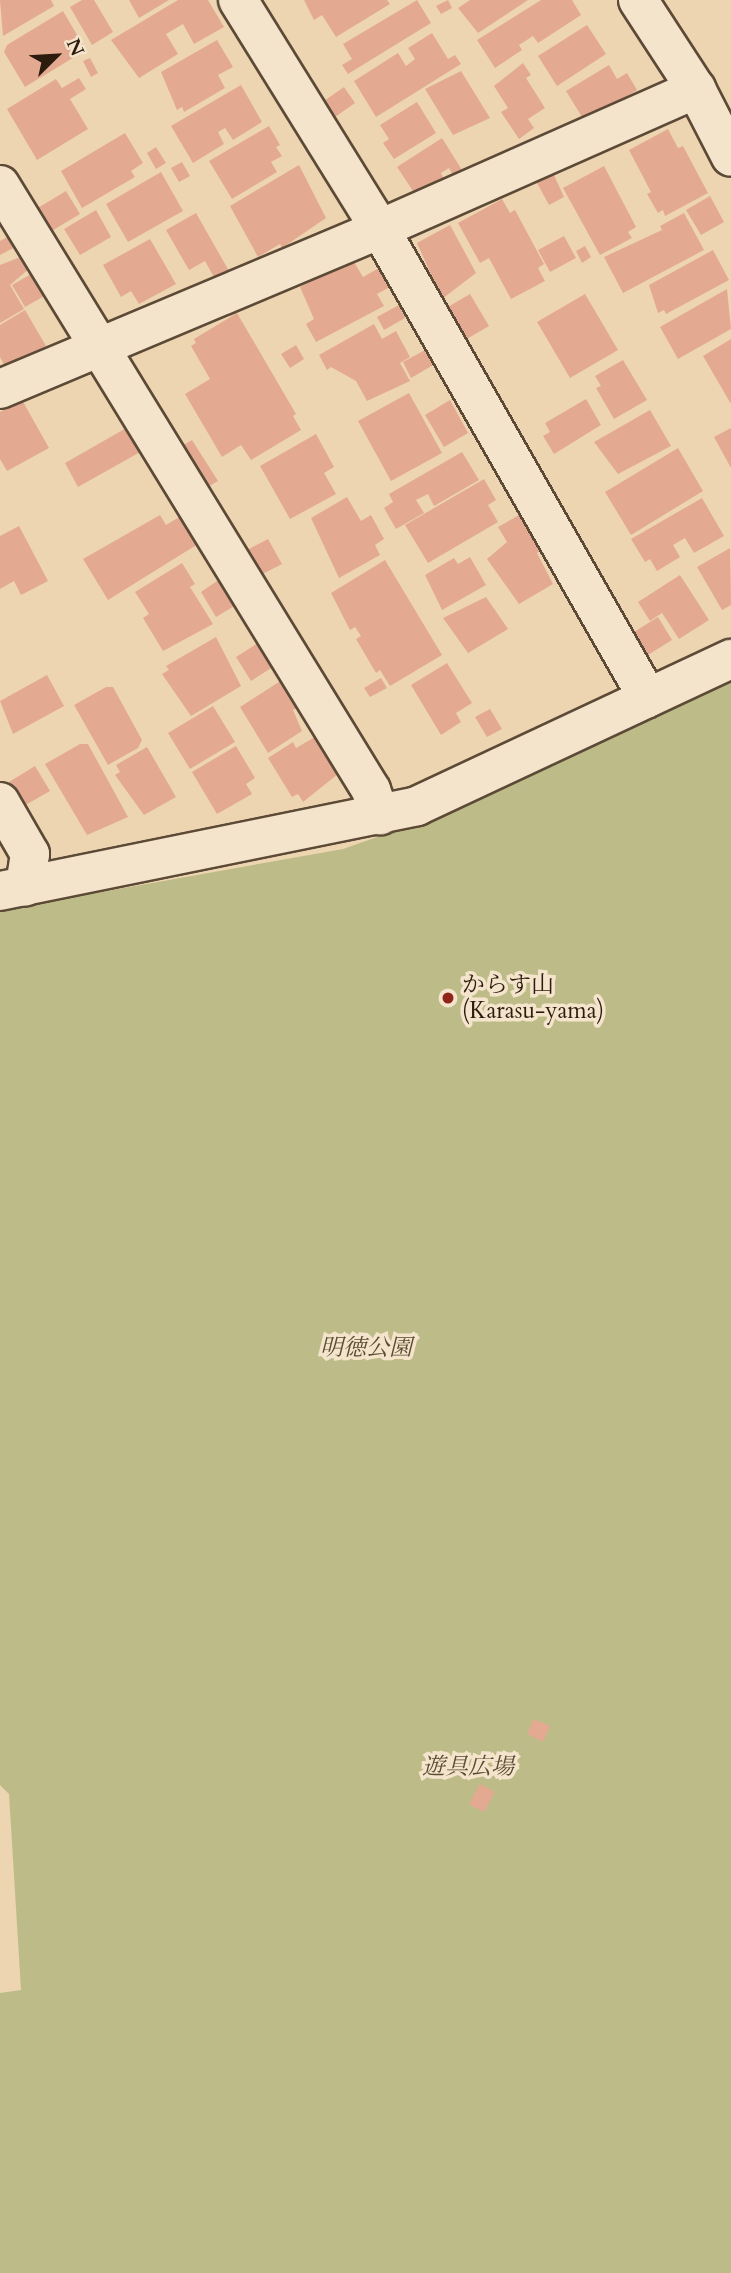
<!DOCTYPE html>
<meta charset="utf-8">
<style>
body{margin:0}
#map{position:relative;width:731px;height:2273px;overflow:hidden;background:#eed5b1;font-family:Cardo,"Noto Serif JP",serif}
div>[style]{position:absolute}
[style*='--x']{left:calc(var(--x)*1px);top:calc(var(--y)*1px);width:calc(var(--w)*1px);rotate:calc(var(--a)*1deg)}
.green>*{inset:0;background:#bdbc88}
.building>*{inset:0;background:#e3aa91}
.roads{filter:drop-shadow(2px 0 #5c4a37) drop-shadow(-2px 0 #5c4a37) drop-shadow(0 2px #5c4a37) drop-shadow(0 -2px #5c4a37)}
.minor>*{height:38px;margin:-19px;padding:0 19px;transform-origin:19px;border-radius:19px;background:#f4e4cc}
.dots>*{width:19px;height:19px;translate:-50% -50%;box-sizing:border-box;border:4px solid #f4e4cc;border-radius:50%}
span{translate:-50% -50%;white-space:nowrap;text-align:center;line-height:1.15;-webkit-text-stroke:7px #f4e4cc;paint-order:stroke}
.poi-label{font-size:23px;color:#2c1c0e}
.left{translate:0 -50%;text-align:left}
.park-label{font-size:23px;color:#584c33;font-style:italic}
.north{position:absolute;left:21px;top:21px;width:70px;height:70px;-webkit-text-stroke:5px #f4e4cc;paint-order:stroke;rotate:66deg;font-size:19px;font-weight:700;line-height:28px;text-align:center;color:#2c1c0e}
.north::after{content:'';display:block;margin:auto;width:24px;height:32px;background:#2c1c0e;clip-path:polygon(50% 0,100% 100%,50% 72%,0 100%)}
</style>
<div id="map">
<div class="green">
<div style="clip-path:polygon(731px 681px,731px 2273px,0 2273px,0 1993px,21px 1990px,9px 1794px,0 1785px,0 910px,343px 849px,445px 813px)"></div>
</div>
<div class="building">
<div style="clip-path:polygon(0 0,51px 0,54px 6px,3px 36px)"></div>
<div style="clip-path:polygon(82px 0,94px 0,113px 32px,92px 45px,70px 7px)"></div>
<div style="clip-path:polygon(129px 0,169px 0,139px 18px)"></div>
<div style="clip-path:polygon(178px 0,208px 0,224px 27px,194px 44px,183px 24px,166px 34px,178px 54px,139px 78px,111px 40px)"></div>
<div style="clip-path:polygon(304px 0,387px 0,390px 4px,336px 37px,322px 15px,314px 20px)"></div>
<div style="clip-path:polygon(417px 0,431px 23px,348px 74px,342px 65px,352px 59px,343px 44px)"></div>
<div style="clip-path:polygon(448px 0,452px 8px,441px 14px,436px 6px)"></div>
<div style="clip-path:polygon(470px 0,528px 0,478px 33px,458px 8px)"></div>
<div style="clip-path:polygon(541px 0,572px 0,581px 15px,538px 43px,533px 36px,519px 45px,522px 50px,495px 68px,477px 40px)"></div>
<div style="clip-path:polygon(63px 11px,86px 50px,25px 87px,4px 52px,7px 45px)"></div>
<div style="clip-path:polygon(587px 25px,606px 54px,557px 86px,538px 56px)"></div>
<div style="clip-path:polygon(432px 33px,448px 59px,455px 55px,461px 64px,376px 117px,354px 81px,398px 53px,406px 66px,415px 59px,408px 48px)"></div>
<div style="clip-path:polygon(217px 40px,233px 67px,218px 75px,225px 88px,184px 112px,182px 107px,177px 110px,161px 72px)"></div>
<div style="clip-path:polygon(90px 58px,98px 73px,91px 77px,83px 61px)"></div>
<div style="clip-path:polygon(523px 63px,531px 75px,526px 78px,545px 108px,528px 119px,534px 128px,519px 139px,501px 112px,508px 108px,494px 86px)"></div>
<div style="clip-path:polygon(609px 65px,617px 79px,627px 73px,637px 90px,585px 122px,566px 91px)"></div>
<div style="clip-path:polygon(461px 71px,490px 118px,453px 135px,425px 89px)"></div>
<div style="clip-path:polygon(79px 78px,86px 89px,70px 99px,88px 129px,37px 160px,7px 109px,56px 79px,62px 88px)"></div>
<div style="clip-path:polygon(241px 85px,262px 122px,233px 140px,225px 128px,218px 132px,224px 144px,193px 163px,171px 126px)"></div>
<div style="clip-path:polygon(344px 87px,355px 103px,335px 117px,324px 101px)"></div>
<div style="clip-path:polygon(417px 102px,436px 133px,394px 159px,383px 143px,389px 139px,380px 125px)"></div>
<div style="clip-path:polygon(269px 126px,280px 145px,276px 147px,282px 156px,271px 162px,277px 172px,232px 199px,209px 161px)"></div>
<div style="clip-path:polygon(668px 129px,678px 148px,683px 146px,708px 193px,665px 216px,663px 210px,658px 213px,647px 194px,651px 192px,629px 150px)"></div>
<div style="clip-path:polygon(125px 133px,143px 163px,131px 171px,135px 177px,82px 208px,61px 171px)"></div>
<div style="clip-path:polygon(442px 138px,462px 170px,453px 175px,449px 168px,441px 173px,444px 180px,417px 197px,397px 167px)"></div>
<div style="clip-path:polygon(156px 147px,166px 163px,156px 169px,147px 153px)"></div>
<div style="clip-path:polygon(182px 162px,190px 176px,179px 182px,171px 168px)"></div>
<div style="clip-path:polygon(299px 165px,326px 218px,282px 248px,280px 244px,258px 257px,230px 206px)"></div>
<div style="clip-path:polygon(604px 166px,636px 227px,628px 232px,632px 238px,600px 255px,563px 188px)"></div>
<div style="clip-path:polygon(161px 172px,183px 211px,128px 242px,106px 204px)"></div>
<div style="clip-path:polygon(553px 173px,564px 197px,549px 205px,536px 181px)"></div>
<div style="clip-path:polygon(66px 191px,80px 214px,50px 232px,36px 209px)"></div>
<div style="clip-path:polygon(710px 196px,724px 222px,701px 235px,686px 210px)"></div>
<div style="clip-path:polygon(502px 199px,510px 213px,515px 210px,544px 264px,538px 268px,545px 281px,511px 299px,489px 258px,480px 263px,458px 223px)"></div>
<div style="clip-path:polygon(96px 210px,111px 237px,80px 255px,64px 229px)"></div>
<div style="clip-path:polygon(196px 213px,229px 271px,215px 279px,205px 261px,189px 270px,166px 230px)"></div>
<div style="clip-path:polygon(684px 213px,704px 250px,623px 293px,604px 257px,662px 230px,660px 226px)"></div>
<div style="clip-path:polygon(450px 225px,476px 273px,442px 299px,417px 243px)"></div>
<div style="clip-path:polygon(13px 234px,19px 245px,0 255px,0 241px)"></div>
<div style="clip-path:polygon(564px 236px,576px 258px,550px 272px,538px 250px)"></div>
<div style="clip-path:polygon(150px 239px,176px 284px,139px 304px,131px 291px,121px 297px,103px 265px)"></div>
<div style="clip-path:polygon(585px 246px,591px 257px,582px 263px,576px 251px)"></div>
<div style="clip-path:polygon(713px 250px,729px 280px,666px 314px,664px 310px,658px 313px,649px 285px)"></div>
<div style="clip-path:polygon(23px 256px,30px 268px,10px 285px,24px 309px,0 323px,0 265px)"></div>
<div style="clip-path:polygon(344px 262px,346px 266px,354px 262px,363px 277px,379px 268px,390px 287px,377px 294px,384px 306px,316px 342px,306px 324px,314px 319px,300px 287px,313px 280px,311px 277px)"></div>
<div style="clip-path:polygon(33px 273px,46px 295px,25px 307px,12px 285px)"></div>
<div style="clip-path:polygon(727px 289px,731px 329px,678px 359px,660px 327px)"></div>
<div style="clip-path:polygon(470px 294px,489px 326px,465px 340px,446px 308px)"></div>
<div style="clip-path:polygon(585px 294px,618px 350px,570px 378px,537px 322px)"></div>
<div style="clip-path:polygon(399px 305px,405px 318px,384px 330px,377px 317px)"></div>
<div style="clip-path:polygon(25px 310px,46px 346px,7px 370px,0 357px,0 325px)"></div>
<div style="clip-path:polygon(237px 313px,296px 414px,293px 416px,301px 430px,251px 460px,241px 445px,222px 457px,185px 394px,210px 379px,191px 346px,196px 343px,194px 339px)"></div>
<div style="clip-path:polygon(374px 324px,382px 339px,396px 331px,410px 357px,400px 363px,410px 381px,367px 401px,356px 381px,331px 367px,327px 370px,319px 355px)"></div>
<div style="clip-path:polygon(731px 339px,731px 404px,703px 356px)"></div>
<div style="clip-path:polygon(296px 345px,304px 359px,290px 368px,281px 354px)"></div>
<div style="clip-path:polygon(427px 349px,435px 364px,411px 378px,403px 362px)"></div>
<div style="clip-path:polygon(623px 360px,647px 400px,614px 419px,596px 388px,601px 386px,595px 376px)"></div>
<div style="clip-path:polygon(409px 393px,442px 453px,391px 481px,358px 421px)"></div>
<div style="clip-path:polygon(586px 399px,601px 425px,554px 454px,543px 436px,550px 432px,545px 423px)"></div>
<div style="clip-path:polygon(22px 400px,49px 448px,7px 471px,0 459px,0 412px)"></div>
<div style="clip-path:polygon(450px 400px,468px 433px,444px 447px,425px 415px)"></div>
<div style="clip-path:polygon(650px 410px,671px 446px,618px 474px,594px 442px)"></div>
<div style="clip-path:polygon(128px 427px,142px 451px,78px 487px,65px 463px)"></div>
<div style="clip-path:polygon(731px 428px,731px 468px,714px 437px)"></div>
<div style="clip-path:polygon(316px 434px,334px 467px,324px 473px,336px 494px,290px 519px,260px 466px)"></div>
<div style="clip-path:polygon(192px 440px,218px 481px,206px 488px,180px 447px)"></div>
<div style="clip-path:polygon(678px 448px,703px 491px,631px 535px,605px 492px)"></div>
<div style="clip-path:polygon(462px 452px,479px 480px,434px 506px,428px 494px,416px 500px,424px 513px,396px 529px,384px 508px,393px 502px,389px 494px)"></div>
<div style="clip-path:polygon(484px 479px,496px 500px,488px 505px,498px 522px,428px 563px,405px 525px)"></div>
<div style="clip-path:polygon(347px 497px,361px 521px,371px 515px,384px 539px,375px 545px,380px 555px,339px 578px,311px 518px)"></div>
<div style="clip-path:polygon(702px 498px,724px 536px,694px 553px,685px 538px,673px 545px,680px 557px,657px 571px,650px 559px,645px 562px,631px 539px)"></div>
<div style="clip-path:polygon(526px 511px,547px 547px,537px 553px,553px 584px,519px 604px,487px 559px,507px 542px,498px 527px)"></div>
<div style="clip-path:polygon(160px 515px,166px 525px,181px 516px,198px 544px,108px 600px,83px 559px)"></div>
<div style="clip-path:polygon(19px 526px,48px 581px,21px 595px,14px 581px,0 589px,0 536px)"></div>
<div style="clip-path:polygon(268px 539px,282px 564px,259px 576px,245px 551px)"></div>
<div style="clip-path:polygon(730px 548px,731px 605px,722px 610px,697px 567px)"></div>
<div style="clip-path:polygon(470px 557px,486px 585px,442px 610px,425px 575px,454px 558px,458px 564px)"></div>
<div style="clip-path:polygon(385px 560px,442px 655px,390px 686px,380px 670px,376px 673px,356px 639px,361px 636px,355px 627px,350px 630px,331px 593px)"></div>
<div style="clip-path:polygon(182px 563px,195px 584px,190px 587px,213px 624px,163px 651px,143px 618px,149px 614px,135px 592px)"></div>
<div style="clip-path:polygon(680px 575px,709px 620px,679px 639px,662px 613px,650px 621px,638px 602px)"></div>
<div style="clip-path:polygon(220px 579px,236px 605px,216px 617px,201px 592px)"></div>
<div style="clip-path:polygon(486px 597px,508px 629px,468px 653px,443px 618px)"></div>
<div style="clip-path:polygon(658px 617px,672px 640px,648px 655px,634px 632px)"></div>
<div style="clip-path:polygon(216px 637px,241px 686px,191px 716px,162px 674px,169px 670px,166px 666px)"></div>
<div style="clip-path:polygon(261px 641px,276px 665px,251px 681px,236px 657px)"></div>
<div style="clip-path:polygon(447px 663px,472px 703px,456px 713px,461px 722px,441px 735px,411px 685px)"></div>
<div style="clip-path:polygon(47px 675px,64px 706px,13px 734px,0 701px)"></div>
<div style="clip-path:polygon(381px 678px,387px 688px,370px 697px,364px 688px)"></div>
<div style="clip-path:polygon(282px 680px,299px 707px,293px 710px,302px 731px,268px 753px,240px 707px)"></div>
<div style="clip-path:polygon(106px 687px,113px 687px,142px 740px,138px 748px,108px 765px,74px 705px)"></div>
<div style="clip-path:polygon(213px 706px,235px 742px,190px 769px,168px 733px)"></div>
<div style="clip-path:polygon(490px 709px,502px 729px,487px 737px,475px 717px)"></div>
<div style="clip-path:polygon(315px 737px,338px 774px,303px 802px,298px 794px,292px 797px,268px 758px,293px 742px,296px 748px)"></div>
<div style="clip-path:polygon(80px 744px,88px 744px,128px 817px,87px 835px,45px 764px)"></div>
<div style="clip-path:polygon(236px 746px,255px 778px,246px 784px,252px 794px,217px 814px,192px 772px)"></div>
<div style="clip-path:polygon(147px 747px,176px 797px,144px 815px,115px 775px,120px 772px,116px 765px)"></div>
<div style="clip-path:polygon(35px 766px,50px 791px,22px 807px,9px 782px)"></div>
<div style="clip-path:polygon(534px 1719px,550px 1726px,543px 1742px,527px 1734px)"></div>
<div style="clip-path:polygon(480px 1784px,495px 1792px,484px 1812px,469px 1804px)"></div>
</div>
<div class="roads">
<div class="minor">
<div style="--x:238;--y:0;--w:269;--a:58.2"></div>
<div style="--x:380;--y:229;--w:540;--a:60.26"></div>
<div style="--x:638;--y:0;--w:106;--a:56.9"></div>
<div style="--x:696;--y:89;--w:76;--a:62.8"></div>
<div style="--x:0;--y:185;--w:710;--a:58.48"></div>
<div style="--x:371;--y:790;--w:27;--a:70"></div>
<div style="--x:0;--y:389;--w:412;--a:-22.8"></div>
<div style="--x:380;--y:229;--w:346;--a:-23.9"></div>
<div style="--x:0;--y:802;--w:60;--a:60"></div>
<div style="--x:30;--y:854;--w:33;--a:99"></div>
<div style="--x:0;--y:891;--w:426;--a:-11.5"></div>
<div style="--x:417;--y:806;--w:347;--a:-25.1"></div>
</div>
</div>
<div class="dots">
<div style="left:448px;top:998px;background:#8f2418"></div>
</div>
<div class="poi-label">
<span class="left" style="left:462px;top:998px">からす山<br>(Karasu-yama)</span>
</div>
<div class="park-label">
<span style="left:366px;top:1348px">明徳公園</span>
<span style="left:468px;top:1767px">遊具広場</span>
</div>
<div class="north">N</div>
</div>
